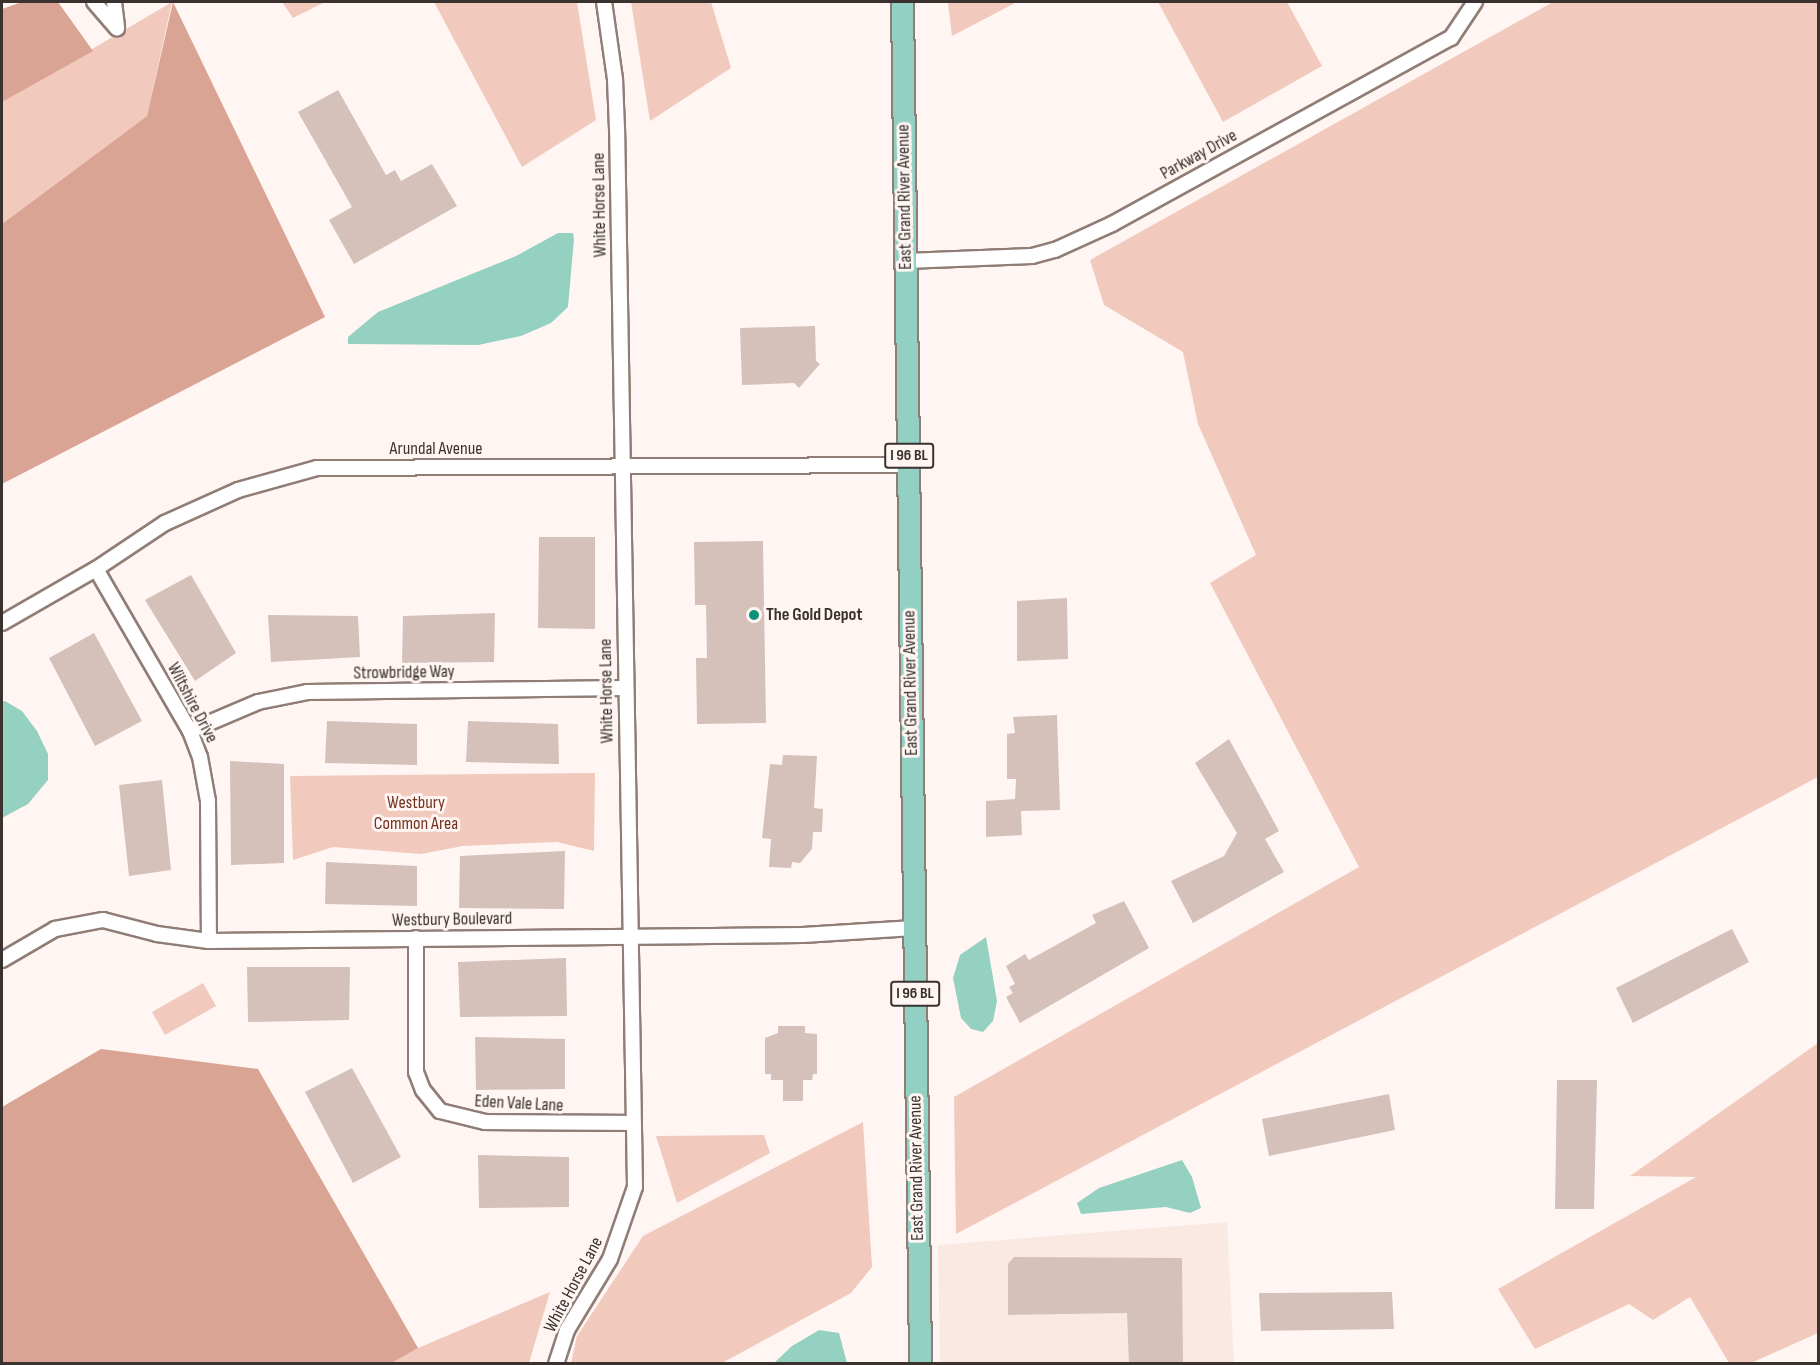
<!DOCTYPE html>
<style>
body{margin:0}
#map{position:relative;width:1820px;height:1365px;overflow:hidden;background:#fff6f3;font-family:"Sofia Sans Condensed",sans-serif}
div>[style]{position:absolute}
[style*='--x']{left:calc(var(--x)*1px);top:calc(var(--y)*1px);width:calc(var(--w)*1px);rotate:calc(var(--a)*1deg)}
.built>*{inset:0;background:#fae8e2}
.green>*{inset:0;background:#f1c9bd}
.forest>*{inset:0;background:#d9a494}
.water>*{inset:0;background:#94d1c0}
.building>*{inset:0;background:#d5c0ba}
.roads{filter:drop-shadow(2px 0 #907d76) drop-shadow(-2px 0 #907d76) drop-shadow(0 2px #907d76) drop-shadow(0 -2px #907d76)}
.minor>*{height:14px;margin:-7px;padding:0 7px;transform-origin:7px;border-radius:7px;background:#fff}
.primary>*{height:21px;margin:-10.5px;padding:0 10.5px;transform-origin:10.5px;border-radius:10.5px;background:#91d0c2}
.dots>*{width:16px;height:16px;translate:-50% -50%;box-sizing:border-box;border:3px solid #fff6f3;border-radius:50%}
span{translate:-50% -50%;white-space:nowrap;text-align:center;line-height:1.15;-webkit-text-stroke:6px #fff6f3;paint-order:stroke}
.shield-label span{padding:2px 4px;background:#fff6f3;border:2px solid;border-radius:4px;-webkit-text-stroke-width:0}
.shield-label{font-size:16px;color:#3a322f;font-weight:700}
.street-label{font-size:18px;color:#3a322f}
.poi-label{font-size:18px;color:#3a322f;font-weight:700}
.left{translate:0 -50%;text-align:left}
.park-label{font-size:18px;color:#73331e}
.frame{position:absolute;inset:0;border:3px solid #3a322f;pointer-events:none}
</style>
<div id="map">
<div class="built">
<div style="clip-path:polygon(1227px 1222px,1234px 1363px,940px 1363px,938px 1245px)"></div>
</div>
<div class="green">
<div style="clip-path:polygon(172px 2px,147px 116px,2px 224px,2px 102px)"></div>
<div style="clip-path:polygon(282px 2px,325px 2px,293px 18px)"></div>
<div style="clip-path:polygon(434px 2px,577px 2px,596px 120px,522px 167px)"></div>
<div style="clip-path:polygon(631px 2px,711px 2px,731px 68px,650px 121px)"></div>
<div style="clip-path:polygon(948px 2px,1017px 2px,952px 36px)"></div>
<div style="clip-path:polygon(1158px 2px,1287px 2px,1322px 66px,1223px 122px)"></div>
<div style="clip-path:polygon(1553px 2px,1818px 2px,1818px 777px,956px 1234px,954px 1097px,1359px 867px,1210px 583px,1256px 555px,1198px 424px,1183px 352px,1104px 305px,1090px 260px)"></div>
<div style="clip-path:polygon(595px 773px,594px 851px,557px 842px,463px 846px,421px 854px,333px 847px,293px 860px,290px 776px)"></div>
<div style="clip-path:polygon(203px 983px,216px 1006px,165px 1035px,152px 1012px)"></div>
<div style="clip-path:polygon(1818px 1043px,1818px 1333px,1751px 1363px,1729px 1363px,1690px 1297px,1653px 1320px,1629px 1304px,1535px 1349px,1498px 1289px,1696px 1177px,1630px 1176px)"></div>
<div style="clip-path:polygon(863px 1122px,872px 1267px,851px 1293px,722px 1363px,571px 1363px,577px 1336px,643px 1236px)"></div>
<div style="clip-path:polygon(764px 1135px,770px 1153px,677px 1203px,656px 1136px)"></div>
<div style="clip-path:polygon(550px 1292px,529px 1363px,390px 1364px,418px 1348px)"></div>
</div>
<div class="forest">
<div style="clip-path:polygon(22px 2px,58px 2px,93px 51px,2px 102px,2px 9px)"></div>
<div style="clip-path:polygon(173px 2px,325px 317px,2px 484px,2px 224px,147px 116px)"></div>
<div style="clip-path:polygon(101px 1049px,258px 1069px,418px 1348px,390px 1364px,2px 1363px,2px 1107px)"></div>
</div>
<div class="water">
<div style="clip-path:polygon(558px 233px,573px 233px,574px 239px,568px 307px,551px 323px,521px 336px,478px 345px,348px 344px,348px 337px,378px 312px,516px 256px)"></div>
<div style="clip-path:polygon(5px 701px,22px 711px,37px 731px,48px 754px,48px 780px,28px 804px,2px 818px,2px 702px)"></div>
<div style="clip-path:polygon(986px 937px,997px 1001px,993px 1021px,983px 1032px,971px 1029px,961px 1018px,953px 978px,960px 955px)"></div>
<div style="clip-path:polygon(1182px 1160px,1192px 1177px,1201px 1208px,1190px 1213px,1166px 1207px,1081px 1214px,1077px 1203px,1099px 1188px)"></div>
<div style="clip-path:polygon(819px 1330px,839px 1333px,847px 1363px,774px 1363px,792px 1346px)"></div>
</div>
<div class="building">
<div style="clip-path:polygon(338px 90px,386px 175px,395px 170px,401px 181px,432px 164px,457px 206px,354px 264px,329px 220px,352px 207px,298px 112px)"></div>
<div style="clip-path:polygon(815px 326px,816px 361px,820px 364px,799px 388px,794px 383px,742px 385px,740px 328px)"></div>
<div style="clip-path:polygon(539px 537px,595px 537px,595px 629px,538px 628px)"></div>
<div style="clip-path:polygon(763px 541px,766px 723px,697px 724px,696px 658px,707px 658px,706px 605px,695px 605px,694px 542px)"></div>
<div style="clip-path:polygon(191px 575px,236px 653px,195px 681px,145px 600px)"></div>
<div style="clip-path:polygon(1067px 598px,1068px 659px,1017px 661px,1017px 601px)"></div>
<div style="clip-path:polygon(495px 613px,494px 662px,402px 663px,403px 616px)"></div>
<div style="clip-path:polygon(268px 615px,358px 616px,360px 657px,271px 662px)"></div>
<div style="clip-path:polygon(94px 633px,142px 721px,95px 746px,49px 658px)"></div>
<div style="clip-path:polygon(1057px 715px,1060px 810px,1021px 811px,1022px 835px,986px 837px,986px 801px,1015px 799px,1016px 779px,1007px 779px,1007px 734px,1015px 733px,1013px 717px)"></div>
<div style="clip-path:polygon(327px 721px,417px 724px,417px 765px,325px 763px)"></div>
<div style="clip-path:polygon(468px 721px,558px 724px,559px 764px,466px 762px)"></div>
<div style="clip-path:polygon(1229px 739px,1279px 831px,1265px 839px,1284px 872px,1193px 923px,1171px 881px,1224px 856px,1237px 833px,1195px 763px)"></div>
<div style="clip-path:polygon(783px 755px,817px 756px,814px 808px,823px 809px,822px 832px,813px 832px,812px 849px,800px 863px,792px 862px,791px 868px,769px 867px,771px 839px,762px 838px,770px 764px,782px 765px)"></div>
<div style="clip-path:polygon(230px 761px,284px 764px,284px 863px,231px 865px)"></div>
<div style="clip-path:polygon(162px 780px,171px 870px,129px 876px,119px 785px)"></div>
<div style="clip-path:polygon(565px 851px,564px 909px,459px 908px,460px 856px)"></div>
<div style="clip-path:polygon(326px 862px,417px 866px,417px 906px,325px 904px)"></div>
<div style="clip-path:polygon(1124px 901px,1149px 948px,1020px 1023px,1006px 997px,1013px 993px,1009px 987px,1015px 984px,1006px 966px,1025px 954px,1029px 960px,1096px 923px,1092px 915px)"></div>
<div style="clip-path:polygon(1732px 929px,1749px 962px,1633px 1023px,1616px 988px)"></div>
<div style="clip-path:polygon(566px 958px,567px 1016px,460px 1017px,458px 962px)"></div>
<div style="clip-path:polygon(247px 967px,350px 967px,349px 1020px,248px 1022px)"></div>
<div style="clip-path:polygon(778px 1026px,805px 1026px,805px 1033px,817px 1034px,817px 1074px,813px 1074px,812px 1080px,803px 1080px,803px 1101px,783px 1101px,783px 1080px,771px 1080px,771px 1074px,765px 1074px,765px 1038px,778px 1033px)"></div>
<div style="clip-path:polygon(475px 1037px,565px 1039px,565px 1089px,476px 1090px)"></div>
<div style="clip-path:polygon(352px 1068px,401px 1157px,353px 1183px,305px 1092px)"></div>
<div style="clip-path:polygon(1557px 1080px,1597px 1080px,1594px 1209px,1555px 1209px)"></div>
<div style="clip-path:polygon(1389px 1094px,1395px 1130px,1269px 1156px,1262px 1119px)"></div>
<div style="clip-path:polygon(478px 1155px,569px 1157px,569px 1207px,479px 1208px)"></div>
<div style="clip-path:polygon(1014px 1257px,1182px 1258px,1183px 1364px,1129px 1364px,1127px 1313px,1008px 1315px,1008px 1264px)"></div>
<div style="clip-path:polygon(1392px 1292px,1394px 1329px,1261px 1331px,1259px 1293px)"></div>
</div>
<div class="roads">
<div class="minor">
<div style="--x:94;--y:2;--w:35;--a:49"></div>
<div style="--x:114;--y:2;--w:26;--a:83"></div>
<div style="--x:906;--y:261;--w:126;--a:-2.3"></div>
<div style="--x:1032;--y:256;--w:24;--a:-15"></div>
<div style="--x:1055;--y:250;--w:63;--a:-24.5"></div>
<div style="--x:1112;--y:224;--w:387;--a:-28.8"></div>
<div style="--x:1451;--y:38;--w:43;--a:-56.3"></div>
<div style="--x:96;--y:569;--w:187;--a:59.9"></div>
<div style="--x:190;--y:731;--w:28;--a:69"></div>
<div style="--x:200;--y:757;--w:45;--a:79.7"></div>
<div style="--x:208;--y:801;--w:140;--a:89.6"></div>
<div style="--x:2;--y:623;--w:108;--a:-29.9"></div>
<div style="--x:96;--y:569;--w:83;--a:-33.7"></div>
<div style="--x:165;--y:523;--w:80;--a:-24.3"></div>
<div style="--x:238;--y:490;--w:82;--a:-15.6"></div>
<div style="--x:317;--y:468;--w:592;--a:-0.29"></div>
<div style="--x:190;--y:731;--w:74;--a:-23.1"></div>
<div style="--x:258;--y:702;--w:50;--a:-11.5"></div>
<div style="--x:307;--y:692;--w:318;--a:-0.7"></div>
<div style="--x:416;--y:938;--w:134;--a:90"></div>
<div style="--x:416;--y:1072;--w:19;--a:69"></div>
<div style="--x:423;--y:1090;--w:27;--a:51"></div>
<div style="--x:440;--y:1111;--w:46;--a:13.7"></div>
<div style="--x:485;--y:1122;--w:148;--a:0.4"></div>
<div style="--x:2;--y:960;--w:61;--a:-30.3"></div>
<div style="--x:55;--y:929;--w:49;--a:-10.6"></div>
<div style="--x:103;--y:920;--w:56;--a:14.5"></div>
<div style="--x:157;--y:934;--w:52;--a:7.7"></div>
<div style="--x:209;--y:941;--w:594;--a:-0.58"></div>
<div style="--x:803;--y:935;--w:111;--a:-3.6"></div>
<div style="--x:556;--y:1364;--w:36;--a:-72"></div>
<div style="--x:567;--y:1330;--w:83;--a:-58.8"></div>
<div style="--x:610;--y:1259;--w:76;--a:-70.9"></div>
<div style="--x:635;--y:1187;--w:1058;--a:-90.97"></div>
<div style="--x:617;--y:129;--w:50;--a:-92.3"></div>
<div style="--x:615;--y:79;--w:78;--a:-98.1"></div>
</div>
<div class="primary">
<div style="--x:902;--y:2;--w:1362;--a:89.24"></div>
</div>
</div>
<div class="dots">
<div style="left:754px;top:615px;background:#10927a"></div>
</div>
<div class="shield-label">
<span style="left:909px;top:456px">I 96 BL</span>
<span style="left:915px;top:994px">I 96 BL</span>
</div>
<div class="street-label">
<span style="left:1199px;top:155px;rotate:-29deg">Parkway Drive</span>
<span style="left:905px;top:197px;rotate:-91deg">East Grand River Avenue</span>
<span style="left:600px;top:205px;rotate:-91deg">White Horse Lane</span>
<span style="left:436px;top:449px">Arundal Avenue</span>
<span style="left:404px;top:673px;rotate:-1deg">Strowbridge Way</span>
<span style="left:911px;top:683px;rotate:-91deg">East Grand River Avenue</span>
<span style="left:607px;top:691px;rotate:-91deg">White Horse Lane</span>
<span style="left:192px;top:703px;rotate:62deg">Wiltshire Drive</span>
<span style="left:452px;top:920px;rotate:-1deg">Westbury Boulevard</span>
<span style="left:519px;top:1104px;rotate:3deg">Eden Vale Lane</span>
<span style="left:917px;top:1168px;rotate:-91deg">East Grand River Avenue</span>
<span style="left:574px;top:1285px;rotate:-62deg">White Horse Lane</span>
</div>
<div class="poi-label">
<span class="left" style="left:766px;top:615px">The Gold Depot</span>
</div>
<div class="park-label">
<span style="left:416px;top:814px">Westbury<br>Common Area</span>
</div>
<div class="frame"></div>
</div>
